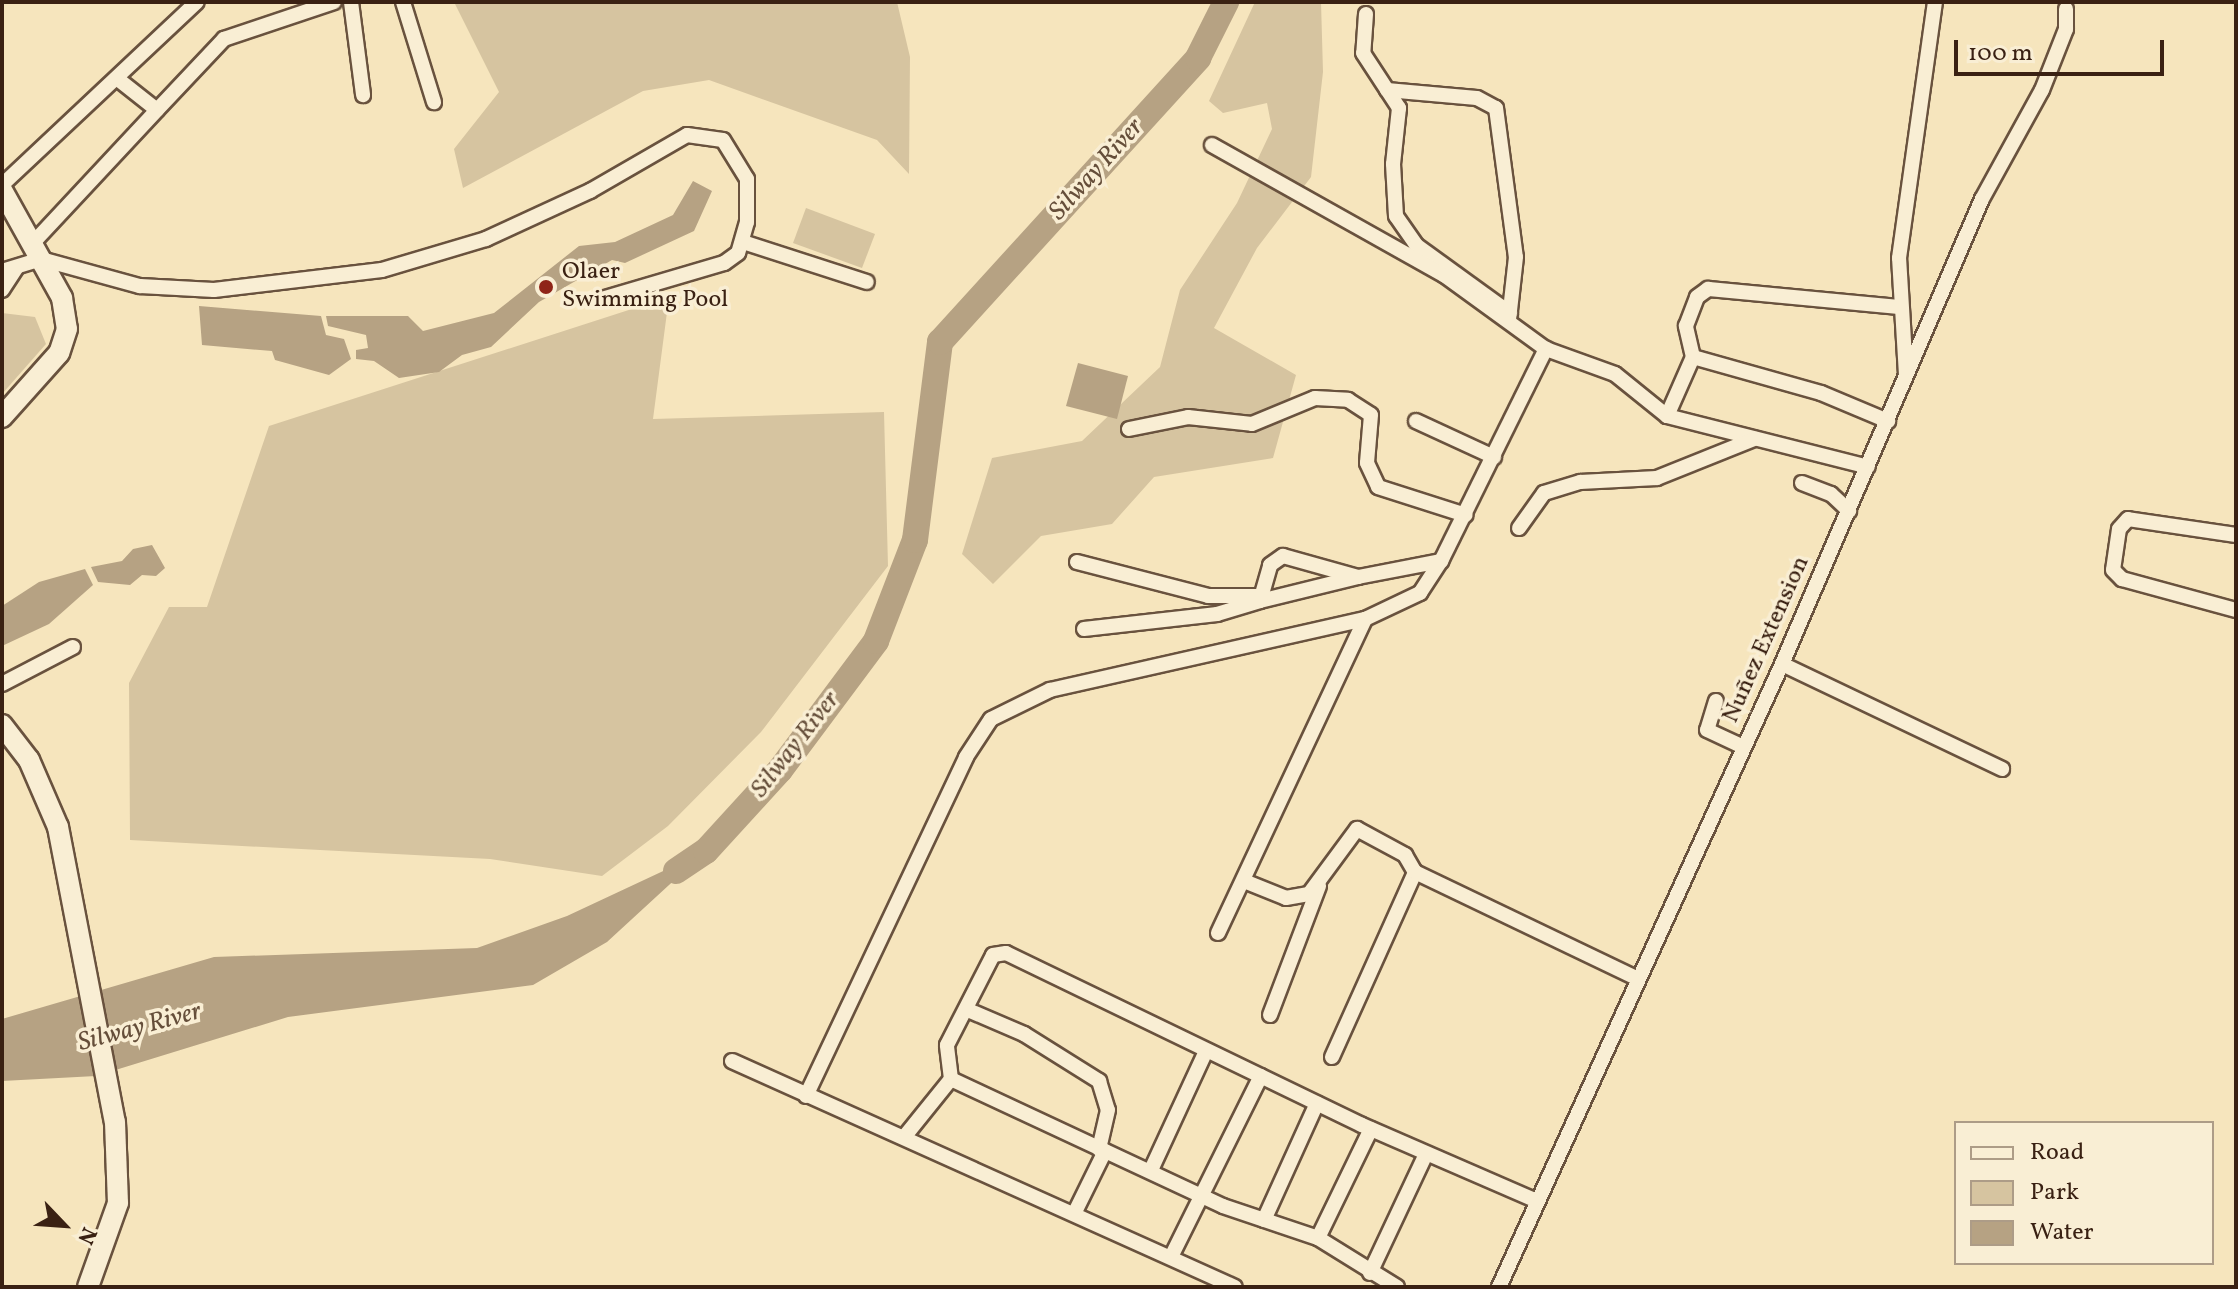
<!DOCTYPE html>
<meta charset="utf-8">
<style>
body{margin:0}
#map{position:relative;width:2238px;height:1289px;overflow:hidden;background:#f6e5bd;font-family:Vollkorn,serif}
div>[style]{position:absolute}
[style*='--x']{left:calc(var(--x)*1px);top:calc(var(--y)*1px);width:calc(var(--w)*1px);rotate:calc(var(--a)*1deg)}
.green>*{inset:0;background:#d6c4a0}
.water>*{inset:0;background:#b6a283}
.river>*{height:26px;margin:-13px;padding:0 13px;transform-origin:13px;border-radius:13px;background:#b6a283}
.roads{filter:drop-shadow(2px 0 #69523e) drop-shadow(-2px 0 #69523e) drop-shadow(0 2px #69523e) drop-shadow(0 -2px #69523e)}
.minor>*{height:14px;margin:-7px;padding:0 7px;transform-origin:7px;border-radius:7px;background:#f9eed4}
.secondary>*{height:20px;margin:-10px;padding:0 10px;transform-origin:10px;border-radius:10px;background:#f9eed4}
.dots>*{width:22px;height:22px;translate:-50% -50%;box-sizing:border-box;border:4px solid #f9eed4;border-radius:50%}
span{translate:-50% -50%;white-space:nowrap;text-align:center;line-height:1.15;-webkit-text-stroke:7px #f9eed4;paint-order:stroke}
.poi-label{font-size:24px;color:#3a2113}
.left{translate:0 -50%;text-align:left}
.street-label{font-size:24px;color:#3a2113}
.water-label{font-size:26px;color:#654e3a;font-style:italic}
.frame{position:absolute;inset:0;border:4px solid #3a2113;pointer-events:none}
.legend{position:absolute;left:1954px;top:1121px;width:260px;height:144px;box-sizing:border-box;background:#f9eed4;border:2px solid #ad9c87;margin:0;padding:10px 14px;list-style:none;font-size:24px;color:#3a2113}
.legend li{display:flex;align-items:center;gap:16px;height:40px}
.legend b{width:40px;border:2px solid #ad9c87}
.north{position:absolute;left:24px;top:1185px;width:80px;height:80px;-webkit-text-stroke:6px #f9eed4;paint-order:stroke;rotate:115deg;font-size:22px;font-weight:700;line-height:32px;text-align:center;color:#3a2113}
.north::after{content:'';display:block;margin:auto;width:28px;height:36px;background:#3a2113;clip-path:polygon(50% 0,100% 100%,50% 72%,0 100%)}
.scale{position:absolute;left:1954px;top:40px;width:210px;height:36px;box-sizing:border-box;border:4px solid #3a2113;border-top:0;padding-left:10px;font-size:24px;line-height:28px;white-space:nowrap;color:#3a2113;-webkit-text-stroke:6px #f9eed4;paint-order:stroke}
</style>
<div id="map">
<div class="green">
<div style="clip-path:polygon(454px 2px,897px 2px,910px 57px,909px 174px,877px 140px,709px 80px,643px 91px,463px 188px,454px 149px,499px 92px)"></div>
<div style="clip-path:polygon(1255px 2px,1321px 2px,1323px 72px,1311px 177px,1257px 248px,1214px 328px,1296px 375px,1273px 458px,1154px 477px,1112px 524px,1041px 536px,993px 584px,962px 554px,992px 458px,1082px 441px,1160px 367px,1180px 290px,1237px 203px,1272px 129px,1267px 103px,1223px 113px,1209px 101px)"></div>
<div style="clip-path:polygon(806px 208px,875px 234px,862px 268px,793px 243px)"></div>
<div style="clip-path:polygon(669px 297px,653px 419px,884px 412px,888px 566px,761px 732px,668px 826px,602px 876px,490px 859px,130px 840px,129px 683px,169px 607px,207px 607px,269px 426px)"></div>
<div style="clip-path:polygon(2px 313px,35px 317px,46px 344px,2px 394px)"></div>
</div>
<div class="water">
<div style="clip-path:polygon(693px 181px,712px 191px,694px 231px,625px 263px,612px 260px,539px 302px,491px 347px,462px 355px,439px 372px,399px 378px,374px 361px,356px 359px,356px 350px,368px 348px,366px 335px,328px 326px,326px 316px,408px 316px,423px 331px,494px 313px,579px 246px,615px 242px,673px 215px)"></div>
<div style="clip-path:polygon(199px 306px,321px 316px,326px 335px,344px 339px,351px 359px,329px 375px,275px 360px,272px 351px,202px 345px)"></div>
<div style="clip-path:polygon(1078px 363px,1128px 376px,1117px 419px,1066px 406px)"></div>
<div style="clip-path:polygon(152px 545px,165px 568px,156px 576px,142px 575px,130px 585px,98px 582px,91px 567px,122px 561px,133px 549px)"></div>
<div style="clip-path:polygon(85px 569px,93px 585px,49px 624px,2px 646px,2px 606px,39px 582px)"></div>
<div style="clip-path:polygon(706px 851px,607px 942px,533px 985px,288px 1017px,96px 1076px,2px 1081px,2px 1019px,214px 957px,477px 948px,567px 916px)"></div>
</div>
<div class="river">
<div style="--x:676;--y:871;--w:36;--a:-34"></div>
<div style="--x:706;--y:851;--w:110;--a:-47.6"></div>
<div style="--x:780;--y:770;--w:161;--a:-53.3"></div>
<div style="--x:876;--y:641;--w:108;--a:-68.9"></div>
<div style="--x:915;--y:540;--w:200;--a:-82.8"></div>
<div style="--x:940;--y:342;--w:384;--a:-47.7"></div>
<div style="--x:1198;--y:58;--w:63;--a:-63.4"></div>
</div>
<div class="roads">
<div class="minor">
<div style="--x:351;--y:2;--w:94;--a:82.6"></div>
<div style="--x:403;--y:2;--w:105;--a:72.8"></div>
<div style="--x:1366;--y:14;--w:39;--a:94"></div>
<div style="--x:1363;--y:53;--w:66;--a:56.8"></div>
<div style="--x:1399;--y:108;--w:56;--a:96.1"></div>
<div style="--x:1393;--y:164;--w:52;--a:86.7"></div>
<div style="--x:1396;--y:216;--w:35;--a:55"></div>
<div style="--x:1416;--y:245;--w:116;--a:35.9"></div>
<div style="--x:119;--y:80;--w:48;--a:38.3"></div>
<div style="--x:157;--y:110;--w:98;--a:-46.7"></div>
<div style="--x:224;--y:39;--w:116;--a:-18.6"></div>
<div style="--x:1387;--y:90;--w:90;--a:5.1"></div>
<div style="--x:1477;--y:98;--w:21;--a:28"></div>
<div style="--x:1496;--y:108;--w:150;--a:82.4"></div>
<div style="--x:1516;--y:257;--w:62;--a:96.4"></div>
<div style="--x:1212;--y:145;--w:266;--a:29.3"></div>
<div style="--x:1444;--y:275;--w:126;--a:36"></div>
<div style="--x:1546;--y:349;--w:73;--a:19.9"></div>
<div style="--x:1615;--y:374;--w:67;--a:38.9"></div>
<div style="--x:1667;--y:416;--w:207;--a:14.2"></div>
<div style="--x:2;--y:185;--w:267;--a:-43.2"></div>
<div style="--x:743;--y:242;--w:130;--a:17.9"></div>
<div style="--x:32;--y:244;--w:183;--a:-47"></div>
<div style="--x:2;--y:271;--w:41;--a:-17.1"></div>
<div style="--x:41;--y:259;--w:103;--a:15.3"></div>
<div style="--x:140;--y:286;--w:74;--a:3.1"></div>
<div style="--x:214;--y:290;--w:169;--a:-6.8"></div>
<div style="--x:382;--y:270;--w:109;--a:-16.6"></div>
<div style="--x:486;--y:239;--w:115;--a:-24.8"></div>
<div style="--x:590;--y:191;--w:112;--a:-30"></div>
<div style="--x:687;--y:135;--w:36;--a:8"></div>
<div style="--x:723;--y:140;--w:46;--a:58.4"></div>
<div style="--x:747;--y:179;--w:43;--a:90"></div>
<div style="--x:747;--y:222;--w:32;--a:106"></div>
<div style="--x:738;--y:253;--w:17;--a:144"></div>
<div style="--x:724;--y:263;--w:131;--a:163.6"></div>
<div style="--x:2;--y:290;--w:27;--a:-57"></div>
<div style="--x:1693;--y:357;--w:32;--a:-103"></div>
<div style="--x:1686;--y:326;--w:31;--a:-69"></div>
<div style="--x:1697;--y:297;--w:14;--a:-36"></div>
<div style="--x:1708;--y:289;--w:190;--a:5.4"></div>
<div style="--x:1906;--y:375;--w:117;--a:-93.4"></div>
<div style="--x:1899;--y:258;--w:259;--a:-82"></div>
<div style="--x:1667;--y:416;--w:64;--a:-66.2"></div>
<div style="--x:1693;--y:357;--w:133;--a:15.7"></div>
<div style="--x:1821;--y:393;--w:73;--a:22.7"></div>
<div style="--x:1416;--y:421;--w:86;--a:24.8"></div>
<div style="--x:1129;--y:429;--w:60;--a:-11.5"></div>
<div style="--x:1188;--y:417;--w:64;--a:6.2"></div>
<div style="--x:1252;--y:424;--w:68;--a:-22.4"></div>
<div style="--x:1315;--y:398;--w:33;--a:3"></div>
<div style="--x:1348;--y:400;--w:27;--a:33"></div>
<div style="--x:1371;--y:415;--w:48;--a:94.8"></div>
<div style="--x:1367;--y:463;--w:26;--a:65"></div>
<div style="--x:1378;--y:487;--w:92;--a:17.7"></div>
<div style="--x:1802;--y:483;--w:31;--a:21"></div>
<div style="--x:1831;--y:494;--w:25;--a:43"></div>
<div style="--x:1519;--y:528;--w:43;--a:-54.5"></div>
<div style="--x:1544;--y:493;--w:38;--a:-17"></div>
<div style="--x:1580;--y:482;--w:77;--a:-3"></div>
<div style="--x:1657;--y:478;--w:105;--a:-21.9"></div>
<div style="--x:2236;--y:535;--w:109;--a:-171.6"></div>
<div style="--x:2128;--y:519;--w:13;--a:132"></div>
<div style="--x:2119;--y:529;--w:41;--a:98.3"></div>
<div style="--x:2113;--y:570;--w:13;--a:45"></div>
<div style="--x:2122;--y:579;--w:118;--a:15.2"></div>
<div style="--x:1077;--y:562;--w:135;--a:14.5"></div>
<div style="--x:1208;--y:596;--w:52;--a:0"></div>
<div style="--x:1260;--y:601;--w:101;--a:-13.8"></div>
<div style="--x:1084;--y:629;--w:134;--a:-6.4"></div>
<div style="--x:1217;--y:614;--w:45;--a:-16.8"></div>
<div style="--x:1260;--y:601;--w:37;--a:-74"></div>
<div style="--x:1270;--y:565;--w:16;--a:-35"></div>
<div style="--x:1283;--y:556;--w:78;--a:15.6"></div>
<div style="--x:1358;--y:577;--w:85;--a:-10.9"></div>
<div style="--x:1441;--y:561;--w:237;--a:-63.7"></div>
<div style="--x:1782;--y:664;--w:244;--a:25.5"></div>
<div style="--x:2;--y:684;--w:80;--a:-27.5"></div>
<div style="--x:1716;--y:701;--w:30;--a:107"></div>
<div style="--x:1707;--y:730;--w:40;--a:25"></div>
<div style="--x:1244;--y:881;--w:45;--a:22"></div>
<div style="--x:1286;--y:898;--w:23;--a:-10"></div>
<div style="--x:1309;--y:894;--w:81;--a:-53.6"></div>
<div style="--x:1357;--y:829;--w:55;--a:28.4"></div>
<div style="--x:1405;--y:855;--w:20;--a:60"></div>
<div style="--x:1218;--y:933;--w:347;--a:-64.9"></div>
<div style="--x:968;--y:1010;--w:61;--a:23.2"></div>
<div style="--x:1024;--y:1034;--w:89;--a:32.1"></div>
<div style="--x:1099;--y:1081;--w:30;--a:73"></div>
<div style="--x:1108;--y:1110;--w:40;--a:103"></div>
<div style="--x:1270;--y:1015;--w:138;--a:-69.2"></div>
<div style="--x:1332;--y:1057;--w:203;--a:-65.8"></div>
<div style="--x:1415;--y:872;--w:247;--a:25.6"></div>
<div style="--x:732;--y:1061;--w:551;--a:24.19"></div>
<div style="--x:806;--y:1096;--w:375;--a:-64.7"></div>
<div style="--x:966;--y:757;--w:45;--a:-56.7"></div>
<div style="--x:991;--y:719;--w:66;--a:-26.2"></div>
<div style="--x:1050;--y:690;--w:323;--a:-12.7"></div>
<div style="--x:1365;--y:619;--w:61;--a:-25.3"></div>
<div style="--x:1420;--y:593;--w:38;--a:-57"></div>
<div style="--x:905;--y:1136;--w:73;--a:-51.1"></div>
<div style="--x:1151;--y:1170;--w:131;--a:-65.2"></div>
<div style="--x:1075;--y:1212;--w:68;--a:-63.8"></div>
<div style="--x:1264;--y:1220;--w:128;--a:-65.6"></div>
<div style="--x:1318;--y:1238;--w:121;--a:-64.1"></div>
<div style="--x:1171;--y:1257;--w:202;--a:-63.6"></div>
<div style="--x:1370;--y:1273;--w:132;--a:-64.8"></div>
<div style="--x:1397;--y:1287;--w:93;--a:-148.2"></div>
<div style="--x:1318;--y:1238;--w:100;--a:-161.4"></div>
<div style="--x:1223;--y:1206;--w:300;--a:-155"></div>
<div style="--x:951;--y:1079;--w:34;--a:-97"></div>
<div style="--x:947;--y:1045;--w:101;--a:-62.9"></div>
<div style="--x:993;--y:955;--w:13;--a:-9"></div>
<div style="--x:1006;--y:953;--w:395;--a:25.8"></div>
<div style="--x:1362;--y:1125;--w:191;--a:23.5"></div>
<div style="--x:1499;--y:1287;--w:684;--a:-65.57"></div>
<div style="--x:1782;--y:664;--w:506;--a:-66.73"></div>
<div style="--x:1982;--y:199;--w:124;--a:-61.2"></div>
<div style="--x:2042;--y:90;--w:66;--a:-68.5"></div>
<div style="--x:2066;--y:29;--w:20;--a:-90"></div>
</div>
<div class="secondary">
<div style="--x:2;--y:190;--w:124;--a:60.9"></div>
<div style="--x:62;--y:298;--w:31;--a:81"></div>
<div style="--x:67;--y:329;--w:25;--a:108"></div>
<div style="--x:59;--y:353;--w:86;--a:131.7"></div>
<div style="--x:2;--y:725;--w:44;--a:52.4"></div>
<div style="--x:29;--y:760;--w:73;--a:66.6"></div>
<div style="--x:58;--y:827;--w:300;--a:79.1"></div>
<div style="--x:115;--y:1122;--w:81;--a:87.9"></div>
<div style="--x:118;--y:1203;--w:89;--a:109.7"></div>
</div>
</div>
<div class="dots">
<div style="left:546px;top:287px;background:#8f2418"></div>
</div>
<div class="poi-label">
<span class="left" style="left:562px;top:287px">Olaer<br>Swimming Pool</span>
</div>
<div class="street-label">
<span style="left:1767px;top:640px;rotate:-66deg">Nuñez Extension</span>
</div>
<div class="water-label">
<span style="left:1097px;top:170px;rotate:-48deg">Silway River</span>
<span style="left:796px;top:745px;rotate:-52deg">Silway River</span>
<span style="left:140px;top:1028px;rotate:-15deg">Silway River</span>
</div>
<div class="frame"></div>
<ul class="legend">
<li><b style="height:10px;background:#f9eed4"></b>Road</li>
<li><b style="height:22px;background:#d6c4a0"></b>Park</li>
<li><b style="height:22px;background:#b6a283"></b>Water</li>
</ul>
<div class="north">N</div>
<div class="scale">100 m</div>
</div>
